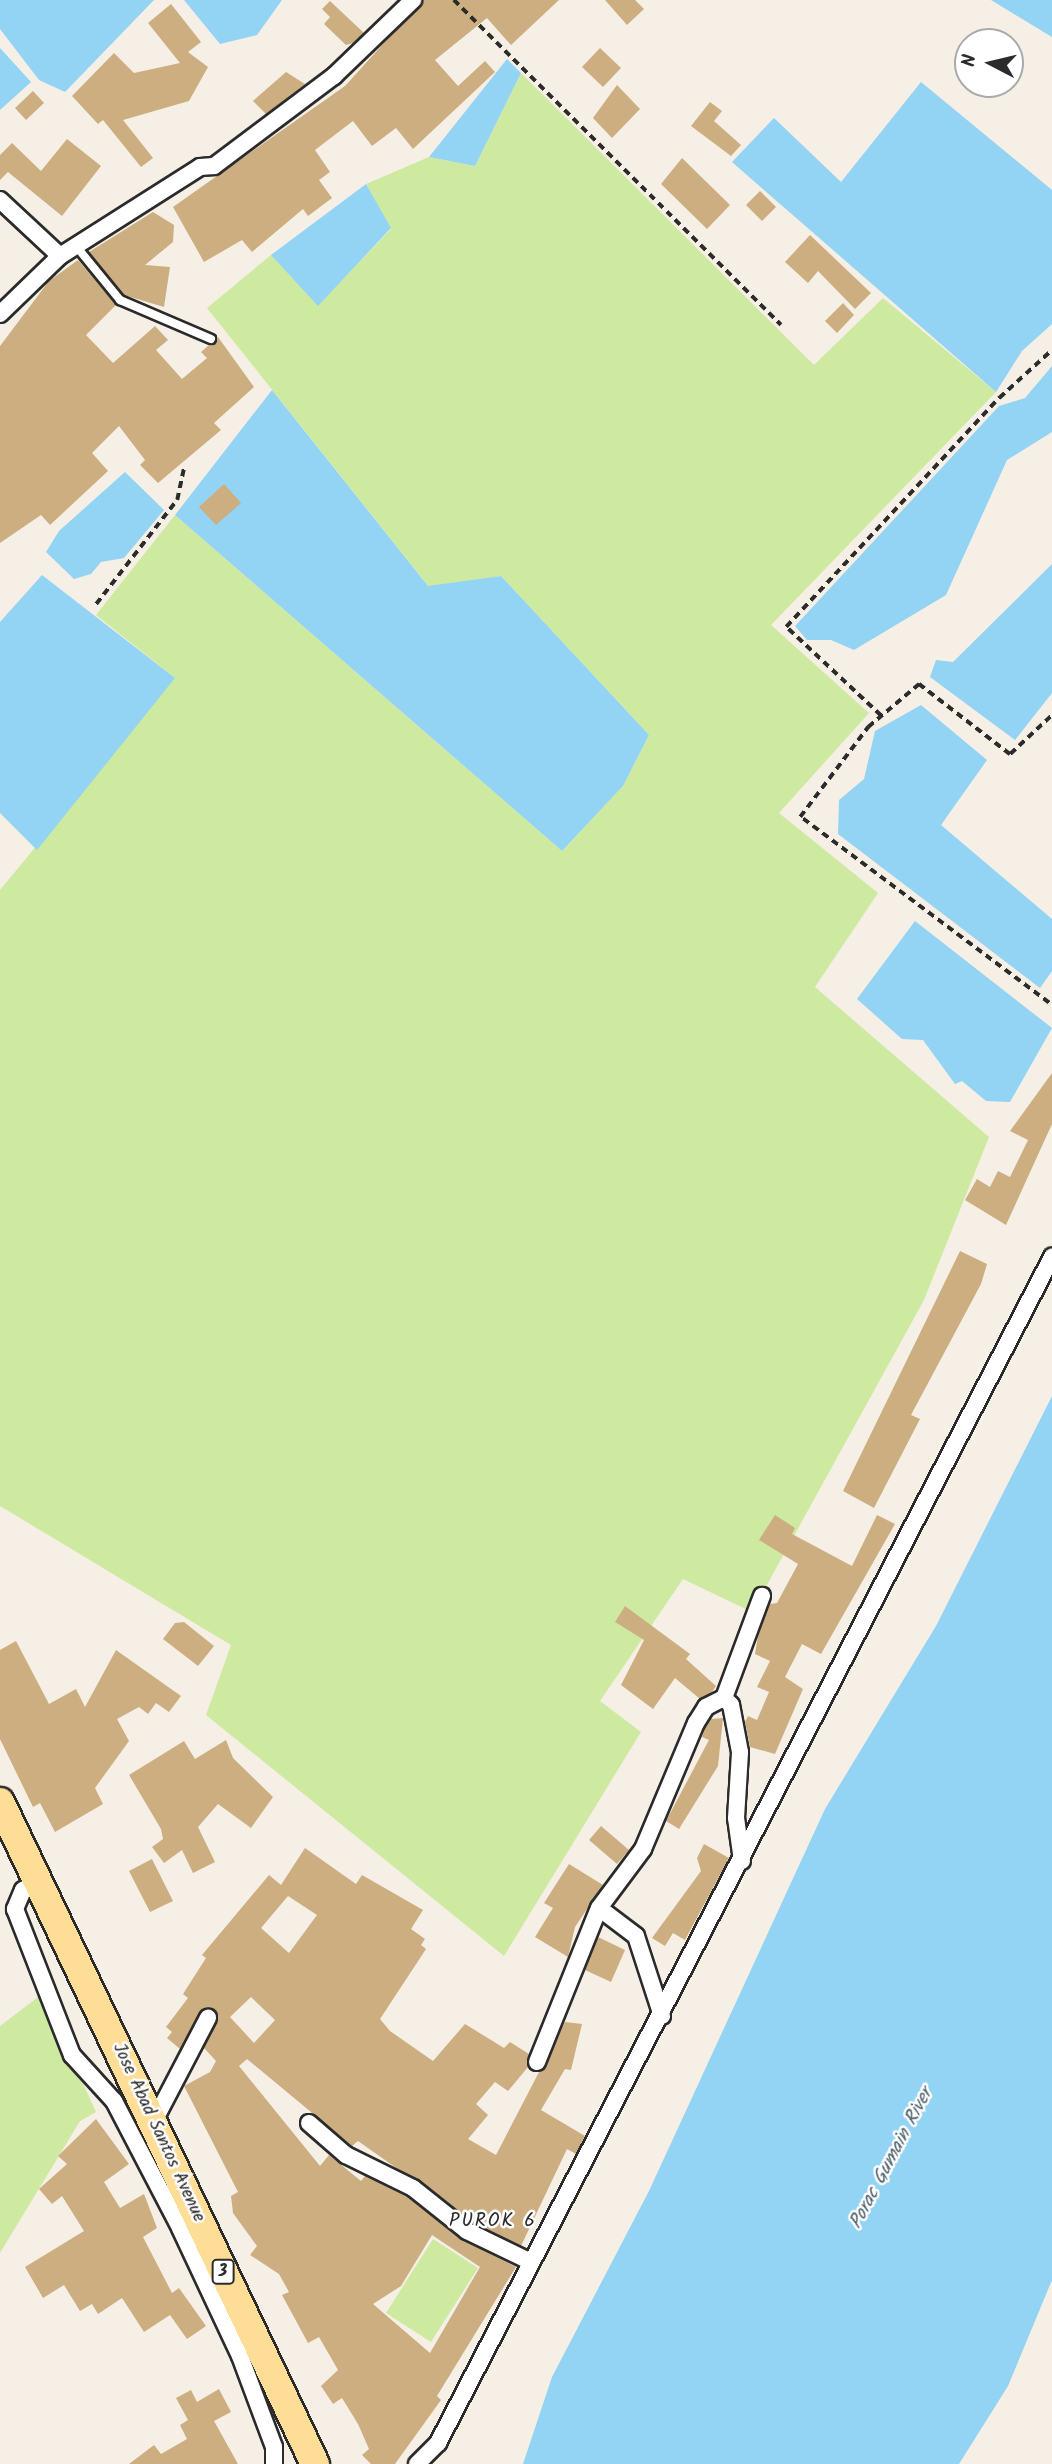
<!DOCTYPE html>
<style>
body{margin:0}
#map{position:relative;width:1052px;height:2464px;overflow:hidden;background:#f5efe6;font-family:Kalam,sans-serif}
div>[style]{position:absolute}
[style*='--x']{left:calc(var(--x)*1px);top:calc(var(--y)*1px);width:calc(var(--w)*1px);rotate:calc(var(--a)*1deg)}
.green>*{inset:0;background:#ceeaa1}
.water>*{inset:0;background:#93d3f4}
.building>*{inset:0;background:#cdae81}
.path>*{height:3.5px;margin-top:-1.75px;transform-origin:0;background:repeating-linear-gradient(90deg,#2b2b2b 0 7px,transparent 0 12px)}
.roads{filter:drop-shadow(2px 0 #2b2b2b) drop-shadow(-2px 0 #2b2b2b) drop-shadow(0 2px #2b2b2b) drop-shadow(0 -2px #2b2b2b)}
.lane>*{height:8px;margin:-4px;padding:0 4px;transform-origin:4px;border-radius:4px;background:#fff}
.street>*{height:16px;margin:-8px;padding:0 8px;transform-origin:8px;border-radius:8px;background:#fff}
.highway>*{height:28px;margin:-14px;padding:0 14px;transform-origin:14px;border-radius:14px;background:#fedd96}
span{translate:-50% -50%;white-space:nowrap;text-align:center;line-height:1.15;-webkit-text-stroke:5px #fff;paint-order:stroke}
.shield-label span{padding:2px 5px;background:#fff;border:2px solid;border-radius:5px;-webkit-text-stroke-width:0}
.shield-label{font-size:16px;color:#2b2b2b;font-weight:700}
.street-label{font-size:18px;color:#2b2b2b}
.water-label{font-size:19px;color:#4a5d67;font-style:italic}
.neighbourhood-label{font-size:19px;color:#2b2b2b;letter-spacing:2px}
.north{position:absolute;left:954px;top:28px;width:70px;height:70px;box-sizing:border-box;background:#fff;border:2px solid #aaa;border-radius:50%;rotate:277deg;font-size:19px;font-weight:700;line-height:28px;text-align:center;color:#2b2b2b}
.north::after{content:'';display:block;margin:auto;width:24px;height:32px;background:#2b2b2b;clip-path:polygon(50% 0,100% 100%,50% 72%,0 100%)}
</style>
<div id="map">
<div class="green">
<div style="clip-path:polygon(521px 73px,814px 365px,883px 298px,996px 392px,771px 625px,869px 713px,779px 813px,878px 893px,815px 987px,989px 1137px,924px 1300px,752px 1612px,683px 1579px,600px 1701px,641px 1732px,504px 1956px,206px 1715px,231px 1645px,0 1506px,0 890px,175px 678px,96px 615px,175px 515px,562px 851px,623px 786px,649px 735px,501px 576px,429px 587px,207px 308px,271px 255px,318px 305px,391px 229px,366px 184px,429px 157px,475px 166px)"></div>
<div style="clip-path:polygon(42px 1994px,96px 2112px,80px 2121px,0 2253px,0 2026px)"></div>
<div style="clip-path:polygon(433px 2239px,478px 2268px,431px 2342px,386px 2313px)"></div>
</div>
<div class="water">
<div style="clip-path:polygon(0 0,154px 0,65px 92px,39px 80px,0 29px)"></div>
<div style="clip-path:polygon(184px 0,282px 0,257px 35px,220px 44px)"></div>
<div style="clip-path:polygon(991px 0,1052px 0,1052px 37px)"></div>
<div style="clip-path:polygon(0 48px,31px 82px,0 110px)"></div>
<div style="clip-path:polygon(507px 59px,521px 73px,475px 166px,429px 157px)"></div>
<div style="clip-path:polygon(921px 82px,1052px 190px,1052px 324px,1022px 351px,996px 392px,732px 162px,774px 118px,841px 182px)"></div>
<div style="clip-path:polygon(366px 184px,391px 228px,318px 306px,271px 255px)"></div>
<div style="clip-path:polygon(1052px 366px,1052px 432px,1007px 460px,946px 595px,854px 650px,831px 640px,807px 640px,795px 626px,999px 406px,1025px 398px)"></div>
<div style="clip-path:polygon(272px 390px,428px 586px,501px 576px,649px 735px,623px 786px,562px 851px,175px 515px)"></div>
<div style="clip-path:polygon(125px 472px,164px 510px,124px 558px,101px 562px,91px 574px,74px 579px,46px 552px,59px 531px)"></div>
<div style="clip-path:polygon(1052px 564px,1052px 693px,1015px 740px,930px 677px,936px 660px,953px 662px)"></div>
<div style="clip-path:polygon(42px 575px,175px 678px,37px 850px,0 813px,0 622px)"></div>
<div style="clip-path:polygon(921px 705px,987px 760px,941px 825px,1052px 919px,1052px 971px,1040px 988px,838px 834px,839px 800px,864px 779px,875px 731px)"></div>
<div style="clip-path:polygon(915px 921px,1052px 1028px,1010px 1102px,986px 1101px,962px 1081px,955px 1084px,923px 1040px,902px 1039px,857px 999px)"></div>
<div style="clip-path:polygon(1052px 1396px,1052px 2280px,1008px 2386px,959px 2464px,523px 2464px,552px 2377px,649px 2191px,825px 1809px,936px 1626px)"></div>
</div>
<div class="building">
<div style="clip-path:polygon(423px 0,559px 0,511px 45px,487px 18px,435px 60px,458px 86px,485px 61px,495px 72px,413px 149px,396px 128px,372px 146px,353px 121px,315px 150px,330px 172px,319px 180px,332px 198px,308px 216px,303px 209px,252px 252px,242px 240px,204px 262px,173px 207px,345px 86px)"></div>
<div style="clip-path:polygon(605px 0,635px 0,644px 9px,627px 25px)"></div>
<div style="clip-path:polygon(330px 1px,364px 33px,353px 43px,346px 45px,324px 24px,330px 17px,322px 9px)"></div>
<div style="clip-path:polygon(171px 4px,201px 42px,188px 52px,208px 67px,189px 101px,123px 120px,153px 158px,141px 167px,103px 120px,98px 124px,72px 96px,114px 53px,134px 73px,180px 63px,148px 23px)"></div>
<div style="clip-path:polygon(600px 48px,621px 68px,603px 87px,582px 67px)"></div>
<div style="clip-path:polygon(286px 72px,305px 84px,266px 114px,253px 101px)"></div>
<div style="clip-path:polygon(617px 85px,640px 109px,612px 138px,593px 118px)"></div>
<div style="clip-path:polygon(33px 91px,44px 103px,26px 120px,15px 108px)"></div>
<div style="clip-path:polygon(710px 102px,722px 111px,714px 121px,741px 145px,731px 156px,691px 126px)"></div>
<div style="clip-path:polygon(67px 139px,101px 166px,62px 216px,8px 172px,0 180px,0 155px,12px 143px,41px 171px)"></div>
<div style="clip-path:polygon(682px 158px,730px 205px,707px 229px,661px 184px)"></div>
<div style="clip-path:polygon(760px 191px,776px 207px,762px 221px,746px 205px)"></div>
<div style="clip-path:polygon(153px 212px,174px 225px,173px 242px,145px 265px,170px 267px,164px 307px,124px 295px,89px 252px)"></div>
<div style="clip-path:polygon(810px 235px,871px 293px,855px 309px,818px 271px,808px 283px,785px 262px)"></div>
<div style="clip-path:polygon(78px 260px,116px 305px,86px 335px,113px 363px,155px 326px,168px 340px,156px 350px,182px 379px,207px 358px,201px 352px,218px 337px,254px 387px,214px 423px,221px 430px,158px 483px,140px 465px,145px 460px,119px 426px,92px 453px,108px 471px,50px 525px,41px 515px,0 543px,0 346px,49px 281px)"></div>
<div style="clip-path:polygon(843px 303px,854px 315px,837px 333px,825px 321px)"></div>
<div style="clip-path:polygon(224px 484px,241px 503px,216px 525px,199px 507px)"></div>
<div style="clip-path:polygon(1052px 1073px,1052px 1124px,1006px 1225px,965px 1200px,977px 1179px,990px 1187px,998px 1171px,1010px 1177px,1028px 1140px,1010px 1131px)"></div>
<div style="clip-path:polygon(960px 1251px,987px 1264px,981px 1284px,911px 1415px,920px 1419px,874px 1508px,843px 1491px)"></div>
<div style="clip-path:polygon(775px 1515px,795px 1528px,792px 1534px,852px 1566px,877px 1515px,895px 1524px,821px 1654px,802px 1644px,785px 1677px,803px 1689px,775px 1754px,750px 1747px,745px 1722px,748px 1716px,757px 1720px,769px 1692px,757px 1687px,770px 1661px,755px 1654px,758px 1636px,770px 1604px,777px 1603px,798px 1564px,759px 1540px)"></div>
<div style="clip-path:polygon(625px 1606px,690px 1654px,686px 1659px,716px 1686px,711px 1693px,700px 1699px,675px 1678px,653px 1709px,621px 1685px,644px 1640px,615px 1622px)"></div>
<div style="clip-path:polygon(184px 1622px,214px 1646px,198px 1666px,163px 1639px,175px 1623px)"></div>
<div style="clip-path:polygon(16px 1641px,49px 1704px,76px 1689px,85px 1707px,116px 1650px,181px 1696px,169px 1712px,156px 1703px,148px 1714px,139px 1707px,117px 1719px,129px 1741px,95px 1788px,103px 1804px,55px 1832px,40px 1803px,33px 1807px,0 1739px,0 1650px)"></div>
<div style="clip-path:polygon(723px 1718px,718px 1766px,679px 1829px,666px 1821px,709px 1740px,702px 1737px,705px 1728px,711px 1719px)"></div>
<div style="clip-path:polygon(226px 1740px,233px 1758px,273px 1797px,251px 1828px,218px 1804px,198px 1827px,215px 1862px,193px 1873px,182px 1850px,164px 1863px,152px 1847px,163px 1839px,161px 1829px,129px 1775px,184px 1741px,195px 1759px)"></div>
<div style="clip-path:polygon(601px 1826px,629px 1850px,617px 1864px,589px 1840px)"></div>
<div style="clip-path:polygon(704px 1844px,729px 1858px,685px 1940px,673px 1933px,665px 1946px,652px 1938px,701px 1871px,697px 1858px)"></div>
<div style="clip-path:polygon(evenodd,305px 1848px,356px 1884px,362px 1875px,423px 1910px,411px 1929px,425px 1939px,421px 1945px,426px 1949px,380px 2019px,390px 2031px,433px 2061px,465px 2024px,504px 2048px,510px 2042px,529px 2054px,528px 2067px,508px 2091px,495px 2082px,476px 2104px,488px 2115px,468px 2139px,496px 2155px,565px 2022px,582px 2024px,571px 2070px,565px 2069px,541px 2110px,585px 2136px,576px 2154px,567px 2149px,521px 2246px,473px 2222px,358px 2141px,352px 2146px,247px 2059px,239px 2066px,320px 2166px,329px 2155px,361px 2181px,365px 2176px,407px 2197px,461px 2239px,516px 2267px,437px 2396px,441px 2400px,395px 2464px,371px 2464px,362px 2455px,369px 2449px,358px 2424px,342px 2398px,333px 2404px,321px 2386px,338px 2370px,319px 2337px,308px 2343px,282px 2295px,289px 2292px,279px 2274px,250px 2255px,257px 2246px,233px 2213px,231px 2196px,238px 2192px,184px 2086px,210px 2072px,216px 2061px,204px 2048px,217px 2013px,202px 2010px,180px 2049px,167px 2038px,172px 2032px,166px 2027px,188px 1998px,183px 1994px,206px 1958px,202px 1955px,269px 1875px,281px 1885px,305px 1848px,288px 1896px,317px 1915px,289px 1953px,261px 1928px,288px 1896px,305px 1848px,251px 1997px,275px 2020px,254px 2043px,230px 2017px,251px 1997px,305px 1848px,432px 2235px,480px 2267px,430px 2353px,373px 2304px,401px 2286px,432px 2235px)"></div>
<div style="clip-path:polygon(152px 1859px,173px 1901px,150px 1912px,129px 1871px)"></div>
<div style="clip-path:polygon(569px 1864px,603px 1885px,575px 1927px,568px 1957px,535px 1937px,553px 1908px,544px 1903px)"></div>
<div style="clip-path:polygon(598px 1937px,625px 1950px,611px 1982px,585px 1970px)"></div>
<div style="clip-path:polygon(96px 2119px,129px 2164px,104px 2182px,120px 2208px,144px 2194px,157px 2228px,143px 2237px,172px 2293px,179px 2288px,206px 2326px,187px 2339px,170px 2315px,144px 2332px,122px 2298px,98px 2314px,92px 2304px,80px 2311px,64px 2285px,43px 2298px,25px 2267px,84px 2231px,62px 2196px,52px 2204px,39px 2189px,67px 2164px,58px 2156px)"></div>
<div style="clip-path:polygon(219px 2389px,231px 2412px,214px 2421px,238px 2464px,129px 2464px,154px 2445px,161px 2454px,187px 2439px,180px 2425px,188px 2420px,176px 2398px,191px 2390px,197px 2402px)"></div>
</div>
<div class="path">
<div style="--x:454;--y:0;--w:461;--a:44.8"></div>
<div style="--x:96;--y:604;--w:132;--a:-52.1"></div>
<div style="--x:177;--y:500;--w:34;--a:-78"></div>
<div style="--x:881;--y:716;--w:130;--a:-136.9"></div>
<div style="--x:786;--y:627;--w:313;--a:-47.1"></div>
<div style="--x:999;--y:398;--w:72;--a:-42.2"></div>
<div style="--x:1049;--y:1003;--w:311;--a:-143.2"></div>
<div style="--x:800;--y:817;--w:113;--a:-52.9"></div>
<div style="--x:868;--y:727;--w:67;--a:-40.1"></div>
<div style="--x:919;--y:684;--w:115;--a:37.6"></div>
<div style="--x:1010;--y:754;--w:57;--a:-42.9"></div>
</div>
<div class="roads">
<div class="lane">
<div style="--x:76;--y:246;--w:70;--a:50.8"></div>
<div style="--x:120;--y:300;--w:99;--a:23.2"></div>
</div>
<div class="street">
<div style="--x:0;--y:200;--w:82;--a:43"></div>
<div style="--x:0;--y:314;--w:83;--a:-44"></div>
<div style="--x:60;--y:256;--w:166;--a:-32.4"></div>
<div style="--x:200;--y:167;--w:14;--a:-4"></div>
<div style="--x:214;--y:166;--w:150;--a:-36.9"></div>
<div style="--x:334;--y:76;--w:110;--a:-43.9"></div>
<div style="--x:742;--y:1861;--w:43;--a:-97.9"></div>
<div style="--x:736;--y:1818;--w:66;--a:-86.5"></div>
<div style="--x:740;--y:1752;--w:48;--a:-100.8"></div>
<div style="--x:731;--y:1705;--w:10;--a:-135"></div>
<div style="--x:724;--y:1698;--w:109;--a:-69.6"></div>
<div style="--x:38;--y:1882;--w:17;--a:152"></div>
<div style="--x:23;--y:1890;--w:21;--a:113"></div>
<div style="--x:15;--y:1909;--w:157;--a:68.7"></div>
<div style="--x:72;--y:2055;--w:62;--a:47.6"></div>
<div style="--x:114;--y:2101;--w:143;--a:62.5"></div>
<div style="--x:180;--y:2228;--w:141;--a:64.9"></div>
<div style="--x:240;--y:2356;--w:97;--a:69.5"></div>
<div style="--x:274;--y:2447;--w:17;--a:90"></div>
<div style="--x:662;--y:2016;--w:84;--a:-108"></div>
<div style="--x:636;--y:1936;--w:46;--a:-142.9"></div>
<div style="--x:599;--y:1908;--w:74;--a:-53.3"></div>
<div style="--x:643;--y:1849;--w:137;--a:-67.2"></div>
<div style="--x:696;--y:1723;--w:19;--a:-58"></div>
<div style="--x:706;--y:1707;--w:20;--a:-27"></div>
<div style="--x:537;--y:2062;--w:166;--a:-68.1"></div>
<div style="--x:153;--y:2123;--w:119;--a:-62.4"></div>
<div style="--x:309;--y:2123;--w:49;--a:40.9"></div>
<div style="--x:346;--y:2155;--w:75;--a:26.2"></div>
<div style="--x:413;--y:2188;--w:69;--a:38.5"></div>
<div style="--x:467;--y:2231;--w:71;--a:25.8"></div>
<div style="--x:417;--y:2464;--w:30;--a:-45"></div>
<div style="--x:438;--y:2443;--w:1336;--a:-62.63"></div>
</div>
<div class="highway">
<div style="--x:0;--y:1802;--w:733;--a:64.55"></div>
</div>
</div>
<div class="shield-label">
<span style="left:223px;top:2272px">3</span>
</div>
<div class="street-label">
<span style="left:158px;top:2133px;rotate:65deg">Jose Abad Santos Avenue</span>
</div>
<div class="water-label">
<span style="left:892px;top:2159px;rotate:-62deg">Porac Gumain River</span>
</div>
<div class="neighbourhood-label">
<span style="left:493px;top:2222px">PUROK 6</span>
</div>
<div class="north">N</div>
</div>
